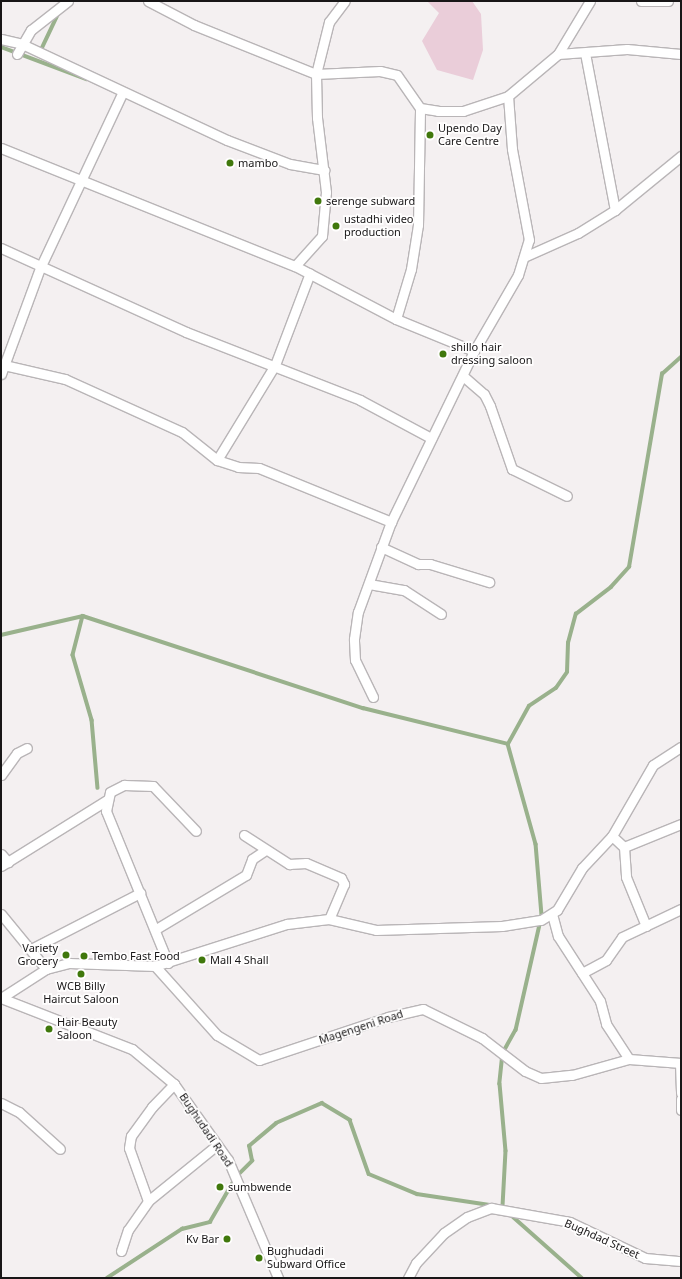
<!DOCTYPE html>
<style>
body{margin:0}
#map{position:relative;width:682px;height:1279px;overflow:hidden;background:#f4f0f1;font-family:"Noto Sans",sans-serif}
div>[style]{position:absolute}
[style*='--x']{left:calc(var(--x)*1px);top:calc(var(--y)*1px);width:calc(var(--w)*1px);rotate:calc(var(--a)*1deg)}
.green>*{inset:0;background:#eacdd9}
.stream>*{height:3.5px;margin:-1.75px;padding:0 1.75px;transform-origin:1.75px;border-radius:1.75px;background:#99b18c}
.roads{filter:drop-shadow(1px 0 #b9b5b7) drop-shadow(-1px 0 #b9b5b7) drop-shadow(0 1px #b9b5b7) drop-shadow(0 -1px #b9b5b7)}
.minor>*{height:9px;margin:-4.5px;padding:0 4.5px;transform-origin:4.5px;border-radius:4.5px;background:#fff}
.dots>*{width:11px;height:11px;translate:-50% -50%;box-sizing:border-box;border:2px solid #fffefe;border-radius:50%}
span{translate:-50% -50%;white-space:nowrap;text-align:center;line-height:1.15;-webkit-text-stroke:3.5px #fffefe;paint-order:stroke}
.poi-label{font-size:11px;color:#181617}
.left{translate:0 -50%;text-align:left}
.right{translate:-100% -50%;text-align:right}
.street-label{font-size:11px;color:#181617}
.frame{position:absolute;inset:0;border:2px solid #181617;pointer-events:none}
</style>
<div id="map">
<div class="green">
<div style="clip-path:polygon(427px 1px,472px 1px,481px 14px,483px 50px,473px 80px,437px 70px,422px 41px,439px 13px)"></div>
</div>
<div class="stream">
<div style="--x:1;--y:47;--w:91;--a:20.6"></div>
<div style="--x:40;--y:52;--w:44;--a:-64.6"></div>
<div style="--x:83;--y:616;--w:40;--a:104.4"></div>
<div style="--x:73;--y:655;--w:68;--a:73.7"></div>
<div style="--x:92;--y:720;--w:68;--a:85"></div>
<div style="--x:1;--y:635;--w:84;--a:-13"></div>
<div style="--x:83;--y:616;--w:295;--a:18.2"></div>
<div style="--x:363;--y:708;--w:149;--a:13.9"></div>
<div style="--x:508;--y:744;--w:104;--a:74.4"></div>
<div style="--x:536;--y:844;--w:72;--a:85.2"></div>
<div style="--x:542;--y:916;--w:117;--a:102.8"></div>
<div style="--x:516;--y:1030;--w:26;--a:119"></div>
<div style="--x:503;--y:1053;--w:31;--a:96"></div>
<div style="--x:500;--y:1084;--w:67;--a:84.9"></div>
<div style="--x:506;--y:1151;--w:55;--a:93.1"></div>
<div style="--x:508;--y:744;--w:43;--a:-61.1"></div>
<div style="--x:529;--y:706;--w:32;--a:-34"></div>
<div style="--x:556;--y:688;--w:19;--a:-55"></div>
<div style="--x:567;--y:672;--w:29;--a:-88"></div>
<div style="--x:568;--y:643;--w:30;--a:-75"></div>
<div style="--x:576;--y:614;--w:44;--a:-37.6"></div>
<div style="--x:611;--y:587;--w:27;--a:-48"></div>
<div style="--x:629;--y:567;--w:196;--a:-80.3"></div>
<div style="--x:662;--y:374;--w:25;--a:-42"></div>
<div style="--x:510;--y:1214;--w:96;--a:41.6"></div>
<div style="--x:107;--y:1278;--w:90;--a:-33.2"></div>
<div style="--x:182;--y:1229;--w:29;--a:-14"></div>
<div style="--x:210;--y:1222;--w:52;--a:-60"></div>
<div style="--x:236;--y:1177;--w:23;--a:-45"></div>
<div style="--x:252;--y:1161;--w:15;--a:-101"></div>
<div style="--x:249;--y:1146;--w:35;--a:-40"></div>
<div style="--x:276;--y:1123;--w:50;--a:-23.5"></div>
<div style="--x:322;--y:1103;--w:33;--a:31"></div>
<div style="--x:350;--y:1120;--w:57;--a:70.6"></div>
<div style="--x:369;--y:1174;--w:52;--a:22.6"></div>
<div style="--x:417;--y:1194;--w:75;--a:8.5"></div>
</div>
<div class="roads">
<div class="minor">
<div style="--x:148;--y:1;--w:52;--a:27.6"></div>
<div style="--x:194;--y:25;--w:131;--a:21.9"></div>
<div style="--x:316;--y:74;--w:64;--a:-2.7"></div>
<div style="--x:380;--y:71;--w:17;--a:13"></div>
<div style="--x:397;--y:75;--w:40;--a:55.1"></div>
<div style="--x:420;--y:108;--w:18;--a:9"></div>
<div style="--x:438;--y:111;--w:25;--a:0"></div>
<div style="--x:463;--y:111;--w:47;--a:-18.4"></div>
<div style="--x:508;--y:96;--w:65;--a:-40"></div>
<div style="--x:558;--y:54;--w:69;--a:-4.1"></div>
<div style="--x:627;--y:49;--w:54;--a:5.3"></div>
<div style="--x:641;--y:1;--w:27;--a:0"></div>
<div style="--x:1;--y:39;--w:22;--a:13"></div>
<div style="--x:22;--y:44;--w:226;--a:25.1"></div>
<div style="--x:227;--y:140;--w:67;--a:20.9"></div>
<div style="--x:290;--y:164;--w:35;--a:10"></div>
<div style="--x:585;--y:53;--w:160;--a:79.2"></div>
<div style="--x:17;--y:54;--w:28;--a:-60"></div>
<div style="--x:31;--y:30;--w:47;--a:-38.1"></div>
<div style="--x:558;--y:54;--w:62;--a:-58.9"></div>
<div style="--x:1;--y:148;--w:317;--a:21.9"></div>
<div style="--x:295;--y:266;--w:114;--a:27.7"></div>
<div style="--x:396;--y:319;--w:84;--a:22.3"></div>
<div style="--x:1;--y:248;--w:203;--a:24.4"></div>
<div style="--x:186;--y:332;--w:187;--a:21.3"></div>
<div style="--x:360;--y:400;--w:81;--a:28.2"></div>
<div style="--x:524;--y:257;--w:59;--a:-24"></div>
<div style="--x:578;--y:233;--w:44;--a:-31.9"></div>
<div style="--x:615;--y:210;--w:85;--a:-39.3"></div>
<div style="--x:295;--y:266;--w:40;--a:-48"></div>
<div style="--x:322;--y:236;--w:44;--a:-84.8"></div>
<div style="--x:326;--y:192;--w:75;--a:-96.9"></div>
<div style="--x:317;--y:118;--w:44;--a:-91.3"></div>
<div style="--x:316;--y:74;--w:54;--a:-76"></div>
<div style="--x:329;--y:22;--w:26;--a:-53"></div>
<div style="--x:396;--y:319;--w:52;--a:-73.3"></div>
<div style="--x:411;--y:269;--w:45;--a:-81"></div>
<div style="--x:418;--y:225;--w:117;--a:-89"></div>
<div style="--x:4;--y:365;--w:63;--a:12.9"></div>
<div style="--x:65;--y:379;--w:128;--a:24.4"></div>
<div style="--x:182;--y:432;--w:45;--a:38.7"></div>
<div style="--x:217;--y:460;--w:22;--a:18"></div>
<div style="--x:238;--y:467;--w:21;--a:3"></div>
<div style="--x:259;--y:468;--w:143;--a:22.2"></div>
<div style="--x:1;--y:374;--w:113;--a:-69.8"></div>
<div style="--x:40;--y:268;--w:192;--a:-64.8"></div>
<div style="--x:463;--y:376;--w:28;--a:41"></div>
<div style="--x:484;--y:394;--w:13;--a:63"></div>
<div style="--x:490;--y:406;--w:67;--a:70.8"></div>
<div style="--x:512;--y:469;--w:61;--a:26.1"></div>
<div style="--x:217;--y:460;--w:111;--a:-58.6"></div>
<div style="--x:275;--y:365;--w:98;--a:-69.2"></div>
<div style="--x:381;--y:547;--w:41;--a:24.7"></div>
<div style="--x:418;--y:564;--w:12;--a:0"></div>
<div style="--x:430;--y:564;--w:62;--a:17"></div>
<div style="--x:369;--y:584;--w:36;--a:10"></div>
<div style="--x:404;--y:590;--w:44;--a:33"></div>
<div style="--x:373;--y:697;--w:41;--a:-115.9"></div>
<div style="--x:355;--y:660;--w:21;--a:-93"></div>
<div style="--x:354;--y:639;--w:27;--a:-82"></div>
<div style="--x:358;--y:612;--w:96;--a:-69.9"></div>
<div style="--x:391;--y:522;--w:190;--a:-64.1"></div>
<div style="--x:474;--y:351;--w:88;--a:-59.9"></div>
<div style="--x:518;--y:275;--w:37;--a:-73"></div>
<div style="--x:529;--y:240;--w:93;--a:-100.6"></div>
<div style="--x:512;--y:149;--w:53;--a:-94.3"></div>
<div style="--x:1;--y:775;--w:27;--a:-54"></div>
<div style="--x:17;--y:753;--w:11;--a:-27"></div>
<div style="--x:244;--y:835;--w:54;--a:32.8"></div>
<div style="--x:289;--y:864;--w:17;--a:-3"></div>
<div style="--x:306;--y:863;--w:38;--a:23"></div>
<div style="--x:341;--y:878;--w:7;--a:63"></div>
<div style="--x:344;--y:884;--w:38;--a:113"></div>
<div style="--x:612;--y:836;--w:16;--a:43"></div>
<div style="--x:624;--y:847;--w:61;--a:-22"></div>
<div style="--x:624;--y:847;--w:30;--a:86"></div>
<div style="--x:626;--y:877;--w:53;--a:67.8"></div>
<div style="--x:1;--y:854;--w:11;--a:49"></div>
<div style="--x:1;--y:866;--w:125;--a:-31.9"></div>
<div style="--x:1;--y:914;--w:71;--a:50.7"></div>
<div style="--x:552;--y:914;--w:23;--a:75"></div>
<div style="--x:558;--y:936;--w:77;--a:57.1"></div>
<div style="--x:600;--y:1001;--w:24;--a:75"></div>
<div style="--x:606;--y:1024;--w:42;--a:56.7"></div>
<div style="--x:156;--y:929;--w:105;--a:-31"></div>
<div style="--x:246;--y:875;--w:17;--a:-69"></div>
<div style="--x:252;--y:859;--w:14;--a:-34"></div>
<div style="--x:31;--y:949;--w:123;--a:-27.2"></div>
<div style="--x:168;--y:963;--w:164;--a:-112.2"></div>
<div style="--x:106;--y:811;--w:19;--a:-78"></div>
<div style="--x:110;--y:792;--w:16;--a:-27"></div>
<div style="--x:124;--y:785;--w:29;--a:2"></div>
<div style="--x:153;--y:786;--w:62;--a:46.3"></div>
<div style="--x:155;--y:966;--w:93;--a:48.1"></div>
<div style="--x:217;--y:1035;--w:49;--a:30.8"></div>
<div style="--x:259;--y:1060;--w:136;--a:-18.4"></div>
<div style="--x:388;--y:1017;--w:36;--a:-13"></div>
<div style="--x:423;--y:1009;--w:66;--a:26.2"></div>
<div style="--x:482;--y:1038;--w:54;--a:37.5"></div>
<div style="--x:525;--y:1071;--w:17;--a:24"></div>
<div style="--x:541;--y:1078;--w:31;--a:-6"></div>
<div style="--x:572;--y:1075;--w:59;--a:-15.7"></div>
<div style="--x:629;--y:1059;--w:52;--a:4.4"></div>
<div style="--x:582;--y:973;--w:27;--a:-28"></div>
<div style="--x:606;--y:960;--w:28;--a:-55"></div>
<div style="--x:622;--y:937;--w:65;--a:-25.4"></div>
<div style="--x:1;--y:998;--w:54;--a:-32.8"></div>
<div style="--x:46;--y:969;--w:24;--a:-15"></div>
<div style="--x:69;--y:963;--w:86;--a:2"></div>
<div style="--x:155;--y:966;--w:139;--a:-17.7"></div>
<div style="--x:287;--y:924;--w:42;--a:-6.8"></div>
<div style="--x:329;--y:919;--w:48;--a:13.2"></div>
<div style="--x:376;--y:930;--w:126;--a:-1.8"></div>
<div style="--x:502;--y:926;--w:39;--a:-9"></div>
<div style="--x:541;--y:920;--w:19;--a:-32"></div>
<div style="--x:557;--y:910;--w:49;--a:-59.2"></div>
<div style="--x:582;--y:868;--w:44;--a:-46.8"></div>
<div style="--x:612;--y:836;--w:82;--a:-60"></div>
<div style="--x:653;--y:765;--w:33;--a:-33"></div>
<div style="--x:1;--y:998;--w:141;--a:21.3"></div>
<div style="--x:132;--y:1049;--w:55;--a:39.8"></div>
<div style="--x:174;--y:1084;--w:93;--a:54.6"></div>
<div style="--x:228;--y:1160;--w:128;--a:67"></div>
<div style="--x:680;--y:1063;--w:30;--a:88"></div>
<div style="--x:681;--y:1099;--w:11;--a:90"></div>
<div style="--x:1;--y:1103;--w:20;--a:27"></div>
<div style="--x:19;--y:1112;--w:55;--a:42.1"></div>
<div style="--x:148;--y:1201;--w:56;--a:-109.7"></div>
<div style="--x:129;--y:1148;--w:12;--a:-81"></div>
<div style="--x:131;--y:1136;--w:36;--a:-54"></div>
<div style="--x:152;--y:1107;--w:32;--a:-46"></div>
<div style="--x:121;--y:1251;--w:22;--a:-72"></div>
<div style="--x:128;--y:1230;--w:35;--a:-55"></div>
<div style="--x:148;--y:1201;--w:89;--a:-39.1"></div>
<div style="--x:408;--y:1278;--w:17;--a:-62"></div>
<div style="--x:416;--y:1263;--w:41;--a:-47"></div>
<div style="--x:444;--y:1233;--w:28;--a:-35"></div>
<div style="--x:467;--y:1217;--w:26;--a:-21"></div>
<div style="--x:491;--y:1208;--w:80;--a:10"></div>
<div style="--x:570;--y:1222;--w:83;--a:25.6"></div>
<div style="--x:645;--y:1258;--w:36;--a:5"></div>
</div>
</div>
<div class="dots">
<div style="left:430px;top:135px;background:#40780c"></div>
<div style="left:230px;top:163px;background:#40780c"></div>
<div style="left:318px;top:201px;background:#40780c"></div>
<div style="left:336px;top:226px;background:#40780c"></div>
<div style="left:443px;top:354px;background:#40780c"></div>
<div style="left:66px;top:955px;background:#40780c"></div>
<div style="left:84px;top:956px;background:#40780c"></div>
<div style="left:202px;top:960px;background:#40780c"></div>
<div style="left:81px;top:974px;background:#40780c"></div>
<div style="left:49px;top:1029px;background:#40780c"></div>
<div style="left:220px;top:1187px;background:#40780c"></div>
<div style="left:227px;top:1239px;background:#40780c"></div>
<div style="left:259px;top:1258px;background:#40780c"></div>
</div>
<div class="poi-label">
<span class="left" style="left:438px;top:135px">Upendo Day<br>Care Centre</span>
<span class="left" style="left:238px;top:163px">mambo</span>
<span class="left" style="left:326px;top:201px">serenge subward</span>
<span class="left" style="left:344px;top:226px">ustadhi video<br>production</span>
<span class="left" style="left:451px;top:354px">shillo hair<br>dressing saloon</span>
<span class="right" style="left:58px;top:955px">Variety<br>Grocery</span>
<span class="left" style="left:92px;top:956px">Tembo Fast Food</span>
<span class="left" style="left:210px;top:960px">Mall 4 Shall</span>
<span style="left:81px;top:993px">WCB Billy<br>Haircut Saloon</span>
<span class="left" style="left:57px;top:1029px">Hair Beauty<br>Saloon</span>
<span class="left" style="left:228px;top:1187px">sumbwende</span>
<span class="right" style="left:219px;top:1239px">Kv Bar</span>
<span class="left" style="left:267px;top:1258px">Bughudadi<br>Subward Office</span>
</div>
<div class="street-label">
<span style="left:361px;top:1027px;rotate:-18deg">Magengeni Road</span>
<span style="left:206px;top:1130px;rotate:56deg">Bughudadi Road</span>
<span style="left:602px;top:1239px;rotate:24deg">Bughdad Street</span>
</div>
<div class="frame"></div>
</div>
